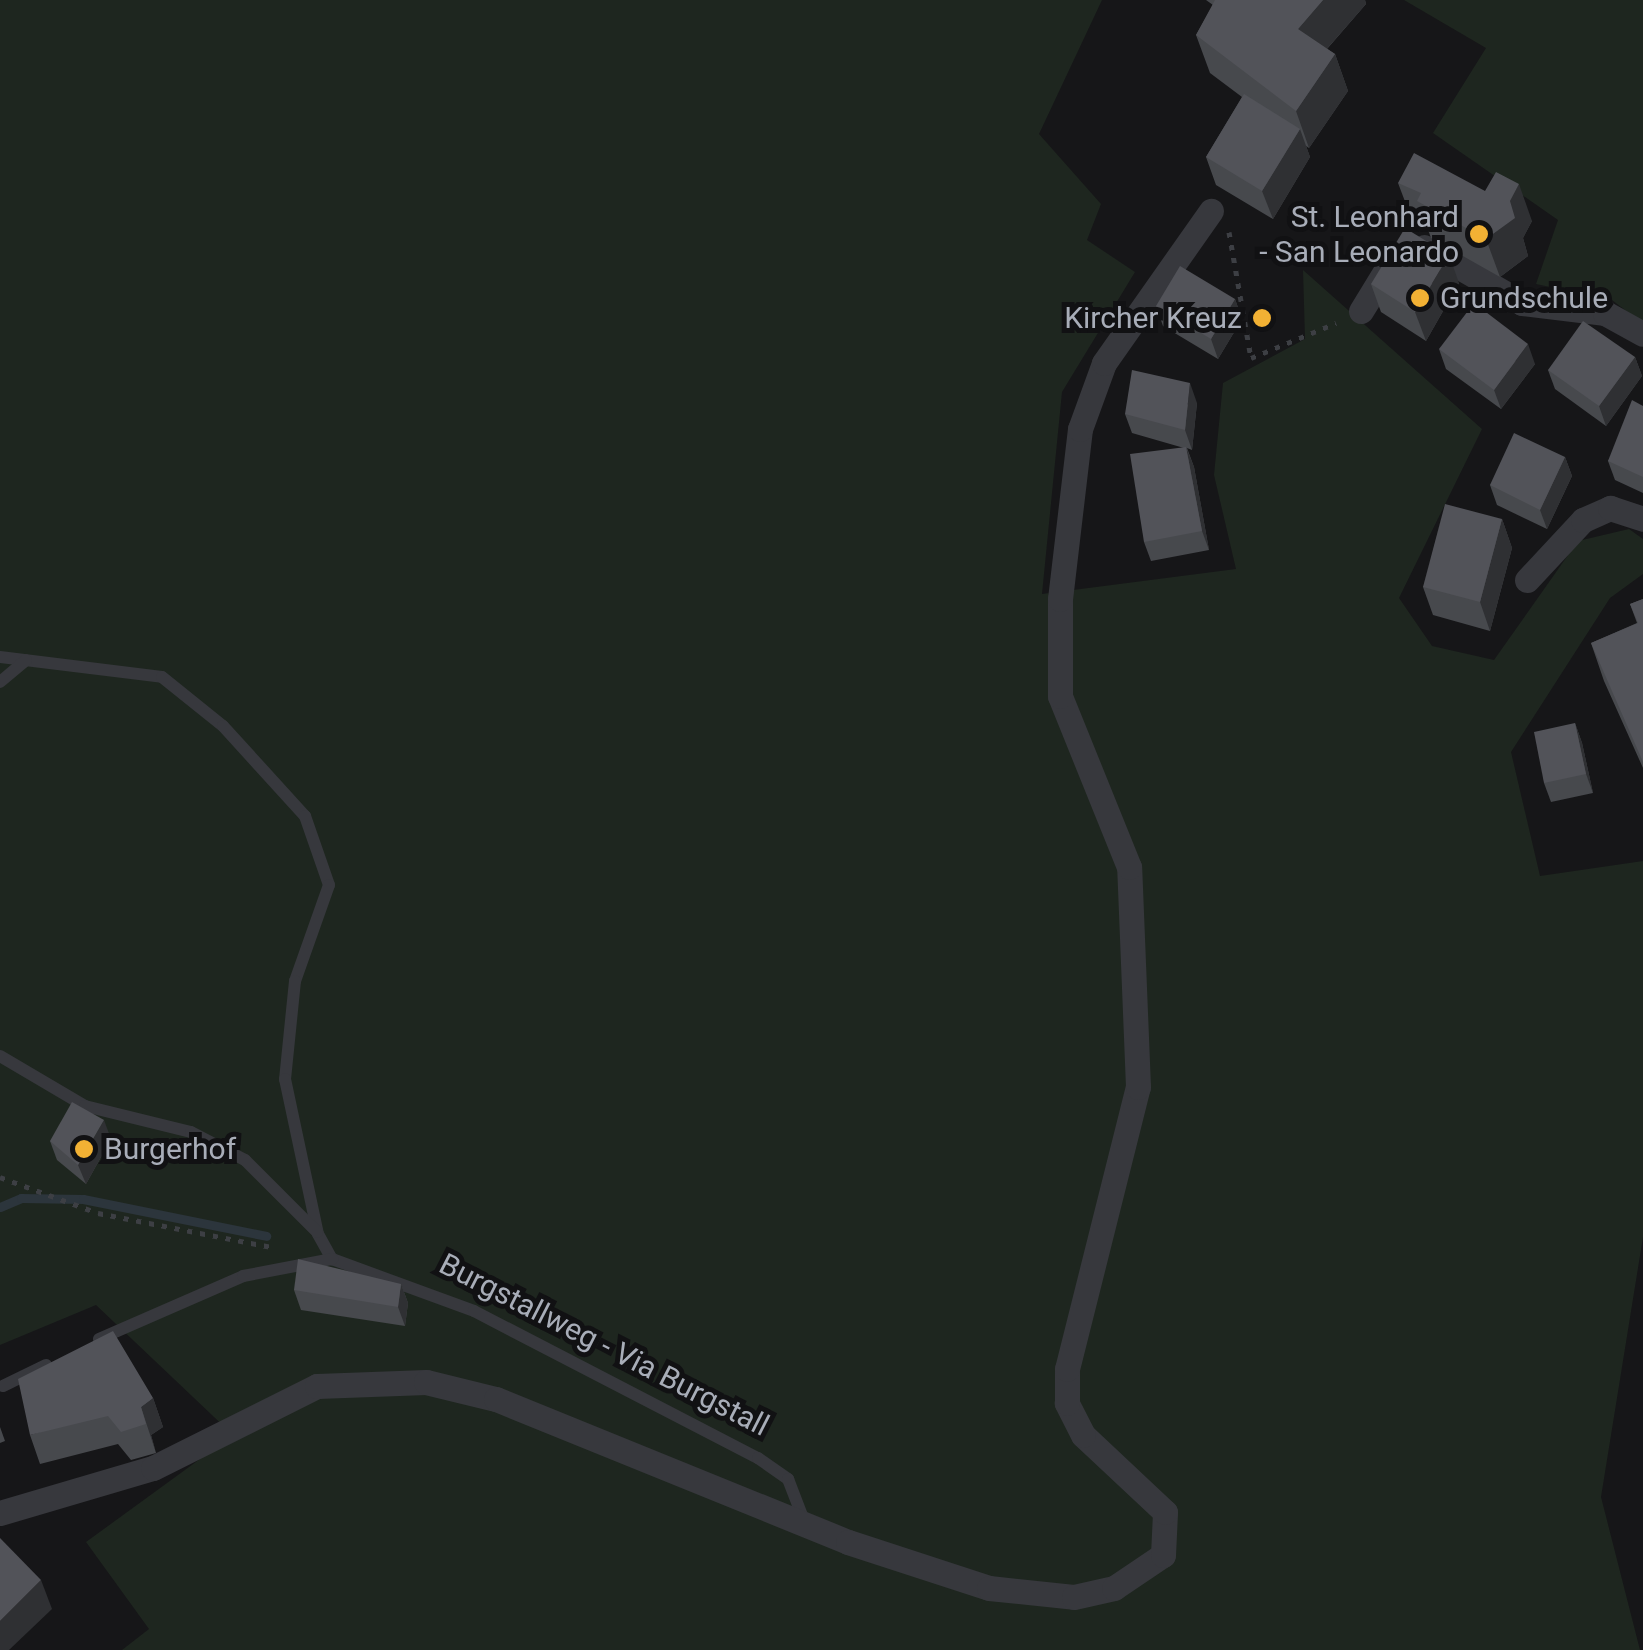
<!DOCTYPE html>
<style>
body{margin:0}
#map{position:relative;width:1643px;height:1650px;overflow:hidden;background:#161618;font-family:Roboto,sans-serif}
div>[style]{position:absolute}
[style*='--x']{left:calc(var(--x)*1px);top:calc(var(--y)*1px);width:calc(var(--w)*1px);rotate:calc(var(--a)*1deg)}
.green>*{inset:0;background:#1e261f}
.stream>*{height:9px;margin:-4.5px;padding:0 4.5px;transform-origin:4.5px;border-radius:4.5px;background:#2c353c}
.path>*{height:5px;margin-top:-2.5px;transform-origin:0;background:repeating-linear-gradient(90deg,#3d3f44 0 5px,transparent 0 13px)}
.service>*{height:12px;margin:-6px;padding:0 6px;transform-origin:6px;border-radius:6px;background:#37383d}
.minor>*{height:25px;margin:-12.5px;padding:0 12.5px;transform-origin:12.5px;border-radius:12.5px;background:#37383d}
.wall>*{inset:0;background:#47494d}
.shaded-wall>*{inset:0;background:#2f3033}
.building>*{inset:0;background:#525359}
.dots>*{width:28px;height:28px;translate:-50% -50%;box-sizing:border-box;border:5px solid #111113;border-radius:50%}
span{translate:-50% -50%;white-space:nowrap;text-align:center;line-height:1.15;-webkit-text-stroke:10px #111113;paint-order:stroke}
.poi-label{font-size:30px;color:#a8adb8}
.right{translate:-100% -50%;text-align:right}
.left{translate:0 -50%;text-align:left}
.street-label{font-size:30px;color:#a8adb8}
</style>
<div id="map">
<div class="green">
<div style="clip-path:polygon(0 0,1102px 0,1039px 134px,1101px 204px,1087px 240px,1135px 272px,1062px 392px,1042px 594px,1236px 569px,1214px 475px,1223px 383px,1305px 339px,1303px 270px,1482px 429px,1399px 598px,1432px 646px,1494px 660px,1578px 541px,1629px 529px,1643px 539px,1643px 574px,1610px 598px,1511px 752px,1540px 876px,1643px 861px,1643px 1237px,1601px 1497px,1640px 1650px,122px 1650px,149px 1629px,86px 1542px,233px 1435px,96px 1305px,0 1345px)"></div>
<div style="clip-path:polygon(1404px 0,1643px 0,1643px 324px,1612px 300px,1536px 284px,1558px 220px,1433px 133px,1486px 48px)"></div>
</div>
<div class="stream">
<div style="--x:0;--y:1207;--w:23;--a:-23"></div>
<div style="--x:21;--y:1198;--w:62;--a:0.9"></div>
<div style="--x:83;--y:1199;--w:187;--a:11.4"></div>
</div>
<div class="path">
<div style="--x:1229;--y:232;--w:128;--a:80.1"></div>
<div style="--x:1251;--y:358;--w:92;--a:-22.4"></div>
<div style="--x:0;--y:1177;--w:104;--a:20.2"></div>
<div style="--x:98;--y:1213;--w:177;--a:11.1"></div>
</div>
<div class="service">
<div style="--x:0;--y:657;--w:163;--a:7"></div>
<div style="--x:162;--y:677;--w:78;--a:38.8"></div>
<div style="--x:223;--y:726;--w:122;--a:47.7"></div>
<div style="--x:305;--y:816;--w:73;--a:70.8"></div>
<div style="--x:329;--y:885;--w:102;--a:109.5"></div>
<div style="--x:295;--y:981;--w:99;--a:95.8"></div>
<div style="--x:285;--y:1079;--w:158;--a:78"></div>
<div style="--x:318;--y:1234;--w:29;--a:61"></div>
<div style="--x:332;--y:1259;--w:151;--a:20.1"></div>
<div style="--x:474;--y:1311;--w:320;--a:27.4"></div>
<div style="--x:758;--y:1458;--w:37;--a:35"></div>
<div style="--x:788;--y:1479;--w:42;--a:69"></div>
<div style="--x:0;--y:682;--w:34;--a:-40"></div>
<div style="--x:0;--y:1056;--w:99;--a:30.5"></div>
<div style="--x:85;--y:1106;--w:109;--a:13.8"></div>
<div style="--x:191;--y:1132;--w:61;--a:27.4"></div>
<div style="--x:245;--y:1160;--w:102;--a:45"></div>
<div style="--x:99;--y:1339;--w:157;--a:-23.6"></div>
<div style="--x:243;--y:1276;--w:91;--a:-10.8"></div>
<div style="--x:3;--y:1386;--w:48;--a:-26"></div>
</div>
<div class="minor">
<div style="--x:1424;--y:247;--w:113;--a:29.7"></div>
<div style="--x:1522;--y:303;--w:84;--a:6.9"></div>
<div style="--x:1605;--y:313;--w:43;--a:28.9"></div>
<div style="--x:1361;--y:311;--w:57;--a:-58.5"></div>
<div style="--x:1527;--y:580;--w:82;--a:-47"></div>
<div style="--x:1583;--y:520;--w:30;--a:-24"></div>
<div style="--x:1610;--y:508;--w:35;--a:18"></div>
<div style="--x:0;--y:1513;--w:159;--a:-16.4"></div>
<div style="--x:153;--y:1468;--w:183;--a:-26.6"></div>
<div style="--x:317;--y:1386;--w:109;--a:-2.1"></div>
<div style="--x:426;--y:1382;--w:72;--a:13.7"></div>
<div style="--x:496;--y:1399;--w:380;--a:22.1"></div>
<div style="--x:848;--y:1542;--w:148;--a:18.1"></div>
<div style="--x:989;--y:1588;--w:85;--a:6"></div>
<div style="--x:1074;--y:1597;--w:41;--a:-12.7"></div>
<div style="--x:1114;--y:1588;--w:59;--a:-34"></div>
<div style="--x:1163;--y:1555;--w:43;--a:-87.3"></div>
<div style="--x:1165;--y:1512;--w:112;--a:-136.8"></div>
<div style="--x:1083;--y:1435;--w:36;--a:-117"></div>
<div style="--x:1067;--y:1403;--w:34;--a:-90"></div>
<div style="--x:1067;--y:1369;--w:291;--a:-75.9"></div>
<div style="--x:1138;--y:1087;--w:220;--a:-92.3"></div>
<div style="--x:1129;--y:867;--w:184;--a:-112"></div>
<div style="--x:1060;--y:696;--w:97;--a:-90"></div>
<div style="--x:1060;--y:599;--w:171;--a:-83.3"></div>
<div style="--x:1080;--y:429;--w:70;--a:-70"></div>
<div style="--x:1104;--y:363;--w:186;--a:-54.9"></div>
</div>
<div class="wall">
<div style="clip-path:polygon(1206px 0,1365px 0,1366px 4px,1327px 49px,1335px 54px,1348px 91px,1309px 148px,1306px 146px,1310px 157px,1273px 219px,1216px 185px,1206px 157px,1242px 97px,1210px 73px,1196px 35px,1213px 5px)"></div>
<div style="clip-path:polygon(1398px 183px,1485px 191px,1532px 221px,1523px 238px,1528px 256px,1500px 277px,1431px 238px,1427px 227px,1412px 220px)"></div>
<div style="clip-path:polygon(1459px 283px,1426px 341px,1381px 312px,1371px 284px)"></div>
<div style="clip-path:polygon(1235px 299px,1242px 319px,1218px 359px,1163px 326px,1156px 306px)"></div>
<div style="clip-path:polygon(1439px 349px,1535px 364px,1501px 409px,1446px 369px)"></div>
<div style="clip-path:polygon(1635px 357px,1642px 376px,1606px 426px,1555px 389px,1548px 370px)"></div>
<div style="clip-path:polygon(1197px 403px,1192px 450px,1187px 448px,1194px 467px,1209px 550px,1151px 561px,1144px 542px,1184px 448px,1132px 433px,1125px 414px)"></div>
<div style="clip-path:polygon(1643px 406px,1643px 493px,1615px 480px,1608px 461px)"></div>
<div style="clip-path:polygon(1565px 457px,1572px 476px,1547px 529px,1497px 505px,1490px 485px)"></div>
<div style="clip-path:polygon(1502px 519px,1512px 548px,1490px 631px,1433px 615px,1423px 587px)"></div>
<div style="clip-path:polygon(1643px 599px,1643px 768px,1604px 681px,1591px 643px,1637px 623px,1630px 604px)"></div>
<div style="clip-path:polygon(1575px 723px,1582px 743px,1593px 793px,1551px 802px,1544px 783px)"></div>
<div style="clip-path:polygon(111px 1139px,86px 1184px,57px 1160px,50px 1141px)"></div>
<div style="clip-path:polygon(401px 1284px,408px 1303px,405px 1326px,301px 1310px,294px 1290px)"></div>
<div style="clip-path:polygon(153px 1398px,163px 1427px,151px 1435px,156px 1453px,131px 1460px,118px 1444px,40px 1464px,30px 1435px)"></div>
<div style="clip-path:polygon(0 1427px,5px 1441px,0 1443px)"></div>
</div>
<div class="shaded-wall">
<div style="clip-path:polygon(1323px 0,1365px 0,1366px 4px,1311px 67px,1298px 29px)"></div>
<div style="clip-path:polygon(1335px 54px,1348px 91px,1309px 148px,1296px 111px)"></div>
<div style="clip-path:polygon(1300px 129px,1310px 157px,1273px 219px,1262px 191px)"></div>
<div style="clip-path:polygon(1519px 184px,1532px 221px,1523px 238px,1528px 256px,1500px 277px,1486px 239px)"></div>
<div style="clip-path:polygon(1449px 255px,1459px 283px,1426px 341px,1415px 312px)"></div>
<div style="clip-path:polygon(1235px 299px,1242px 319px,1218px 359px,1211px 339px)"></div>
<div style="clip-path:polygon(1528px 344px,1535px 364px,1501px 409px,1494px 390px)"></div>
<div style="clip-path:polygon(1635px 357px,1642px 376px,1606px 426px,1599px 406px)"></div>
<div style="clip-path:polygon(1190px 383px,1197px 403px,1192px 450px,1185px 430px)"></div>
<div style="clip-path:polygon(1186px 447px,1194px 467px,1209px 550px,1202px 531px)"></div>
<div style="clip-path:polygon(1565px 457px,1572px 476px,1547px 529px,1540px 510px)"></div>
<div style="clip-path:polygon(1502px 519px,1512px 548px,1490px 631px,1480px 602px)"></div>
<div style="clip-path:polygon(1575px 723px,1582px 743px,1593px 793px,1586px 774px)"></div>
<div style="clip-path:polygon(104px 1120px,111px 1139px,86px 1184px,78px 1165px)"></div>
<div style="clip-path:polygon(401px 1284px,408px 1303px,405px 1326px,398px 1307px)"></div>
<div style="clip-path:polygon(153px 1398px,163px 1427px,151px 1435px,156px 1453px,141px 1407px)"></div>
<div style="clip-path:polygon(41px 1580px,52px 1609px,9px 1650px,0 1650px,0 1621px)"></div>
</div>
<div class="building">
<div style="clip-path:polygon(1215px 0,1323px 0,1298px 29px,1335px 54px,1296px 111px,1196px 35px)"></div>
<div style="clip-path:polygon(1244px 94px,1300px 129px,1262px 191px,1206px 157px)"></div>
<div style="clip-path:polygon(1414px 153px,1485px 191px,1496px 172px,1519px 184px,1510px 201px,1515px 218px,1486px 239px,1417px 201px,1421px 193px,1398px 183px)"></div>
<div style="clip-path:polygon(1405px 228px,1449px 255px,1415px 312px,1371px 284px)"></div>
<div style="clip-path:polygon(1180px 266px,1235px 299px,1211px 339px,1156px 306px)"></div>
<div style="clip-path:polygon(1474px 303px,1528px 344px,1494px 390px,1439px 349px)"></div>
<div style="clip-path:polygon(1583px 321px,1635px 357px,1599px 406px,1548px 370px)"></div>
<div style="clip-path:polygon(1132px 370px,1190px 383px,1185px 430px,1125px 414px)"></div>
<div style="clip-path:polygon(1632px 400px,1643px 406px,1643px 477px,1608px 461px)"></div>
<div style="clip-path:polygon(1514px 433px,1565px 457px,1540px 510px,1490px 485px)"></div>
<div style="clip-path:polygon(1186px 447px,1202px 531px,1144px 542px,1130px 454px)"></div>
<div style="clip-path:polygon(1445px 504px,1502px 519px,1480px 602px,1423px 587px)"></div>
<div style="clip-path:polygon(1643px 599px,1643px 762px,1591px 643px,1638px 623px,1630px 604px)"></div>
<div style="clip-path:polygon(1575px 723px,1586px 774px,1544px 783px,1534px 732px)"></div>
<div style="clip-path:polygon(72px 1102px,104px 1120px,78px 1165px,50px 1141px)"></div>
<div style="clip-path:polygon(298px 1259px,401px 1284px,398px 1307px,294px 1290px)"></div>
<div style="clip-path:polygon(113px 1331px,153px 1398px,141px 1407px,146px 1424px,121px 1432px,108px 1416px,30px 1435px,18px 1379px)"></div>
<div style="clip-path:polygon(0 1538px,41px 1580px,0 1621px)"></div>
</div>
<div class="dots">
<div style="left:1479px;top:234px;background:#f2b134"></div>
<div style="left:1420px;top:298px;background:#f2b134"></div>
<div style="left:1262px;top:318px;background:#f2b134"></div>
<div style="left:84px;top:1149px;background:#f2b134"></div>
</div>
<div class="poi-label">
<span class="right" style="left:1459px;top:234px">St. Leonhard<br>- San Leonardo</span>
<span class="left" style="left:1440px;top:298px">Grundschule</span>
<span class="right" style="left:1242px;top:318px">Kircher Kreuz</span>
<span class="left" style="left:104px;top:1149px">Burgerhof</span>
</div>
<div class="street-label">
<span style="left:604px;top:1345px;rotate:27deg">Burgstallweg - Via Burgstall</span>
</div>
</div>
